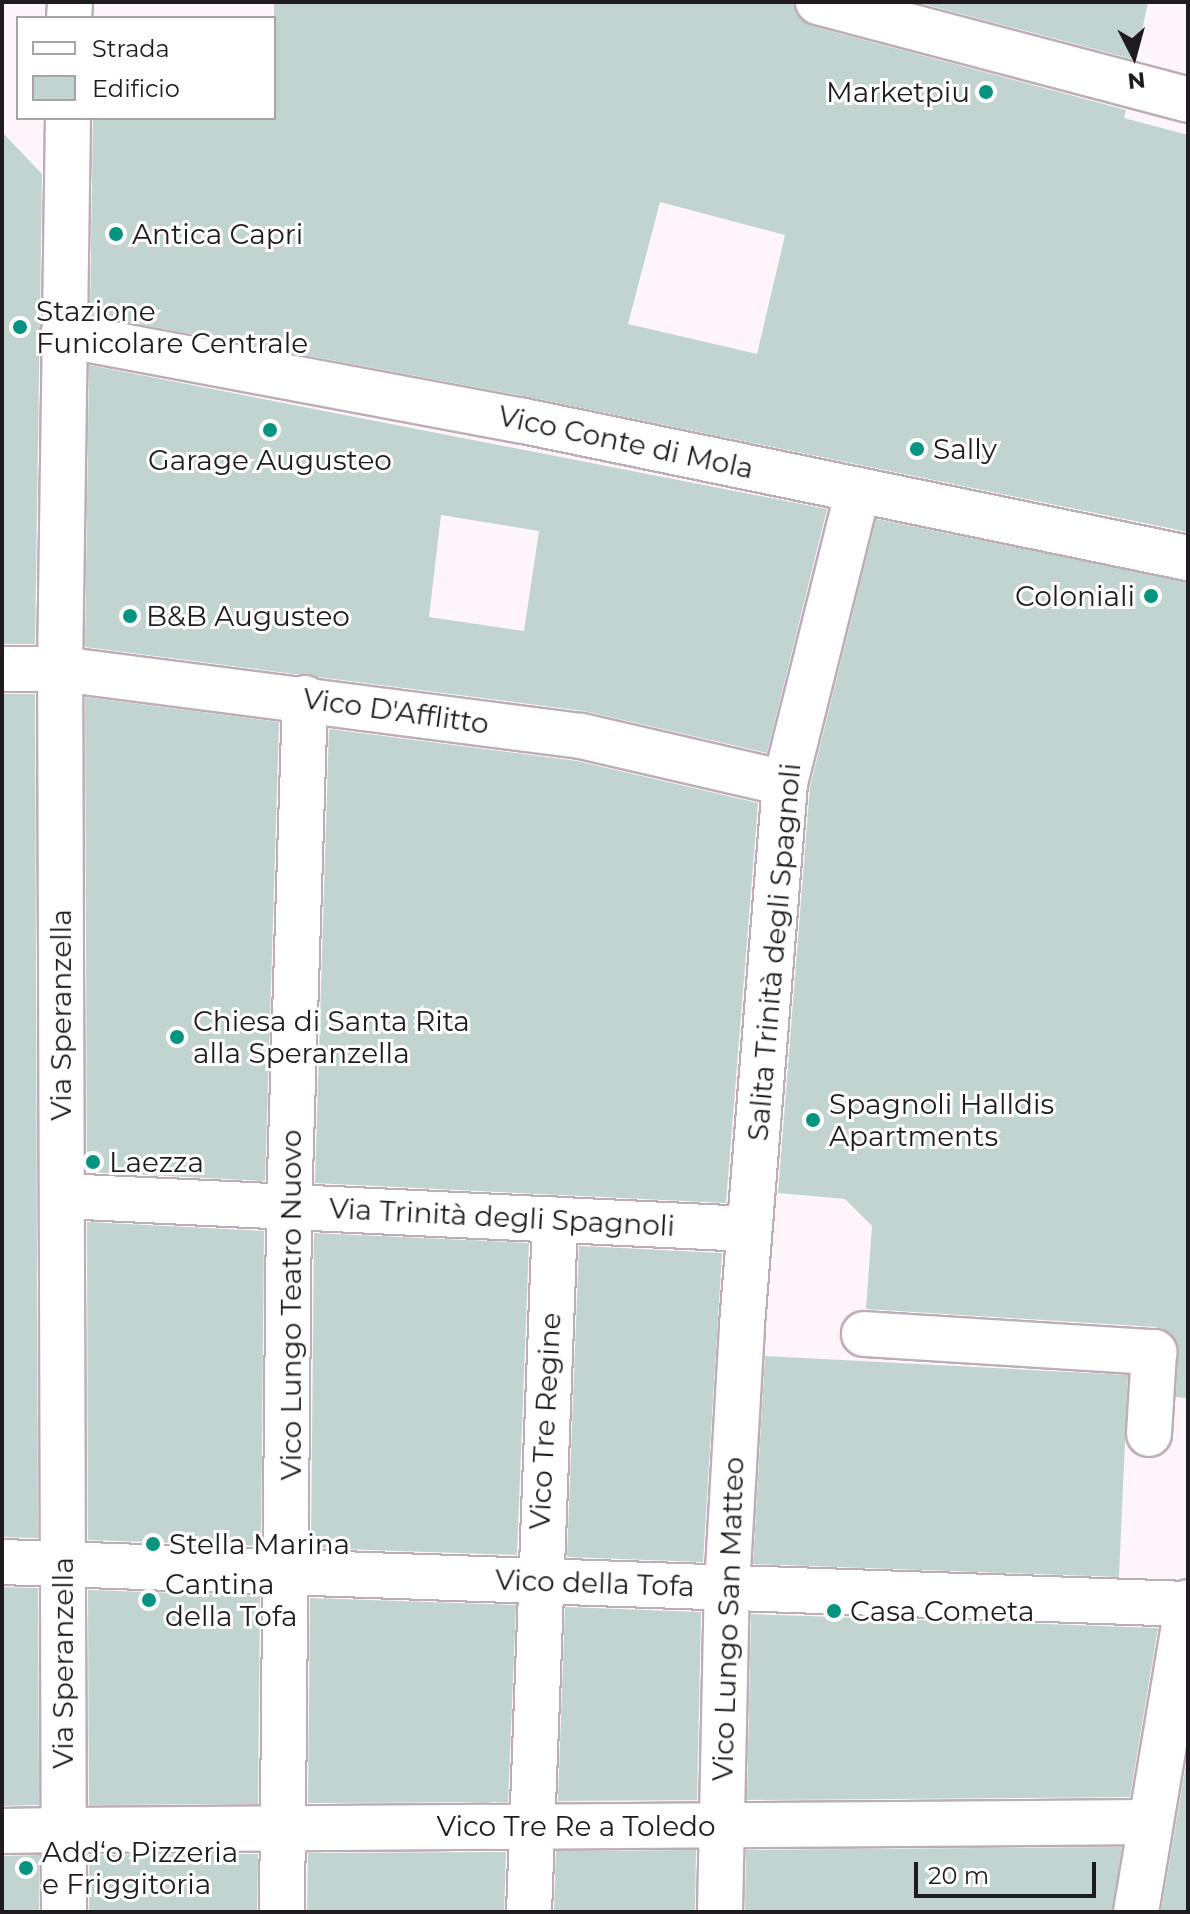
<!DOCTYPE html>
<meta charset="utf-8">
<style>
body{margin:0}
#map{position:relative;width:1190px;height:1914px;overflow:hidden;background:#fef5fb;font-family:Montserrat,sans-serif}
div>[style]{position:absolute}
[style*='--x']{left:calc(var(--x)*1px);top:calc(var(--y)*1px);width:calc(var(--w)*1px);rotate:calc(var(--a)*1deg)}
.building>*{inset:0;background:#c1d4cf}
.roads{filter:drop-shadow(2px 0 #bcadb7) drop-shadow(-2px 0 #bcadb7) drop-shadow(0 2px #bcadb7) drop-shadow(0 -2px #bcadb7)}
.pedestrian>*{height:44px;margin:-22px;padding:0 22px;transform-origin:22px;border-radius:22px;background:#fff}
.minor>*{height:44px;margin:-22px;padding:0 22px;transform-origin:22px;border-radius:22px;background:#fff}
.dots>*{width:22px;height:22px;translate:-50% -50%;box-sizing:border-box;border:4px solid #fff;border-radius:50%}
span{translate:-50% -50%;white-space:nowrap;text-align:center;line-height:1.15;-webkit-text-stroke:6px #fff;paint-order:stroke}
.poi-label{font-size:28px;color:#201b1f}
.right{translate:-100% -50%;text-align:right}
.left{translate:0 -50%;text-align:left}
.street-label{font-size:28px;color:#201b1f}
.frame{position:absolute;inset:0;border:4px solid #201b1f;pointer-events:none}
.legend{position:absolute;left:16px;top:16px;width:260px;height:104px;box-sizing:border-box;background:#fff;border:2px solid #a6a4a5;margin:0;padding:10px 14px;list-style:none;font-size:24px;color:#201b1f}
.legend li{display:flex;align-items:center;gap:16px;height:40px}
.legend b{width:40px;border:2px solid #a6a4a5}
.north{position:absolute;left:1094px;top:16px;width:80px;height:80px;-webkit-text-stroke:6px #fff;paint-order:stroke;rotate:174deg;font-size:22px;font-weight:700;line-height:32px;text-align:center;color:#201b1f}
.north::after{content:'';display:block;margin:auto;width:28px;height:36px;background:#201b1f;clip-path:polygon(50% 0,100% 100%,50% 72%,0 100%)}
.scale{position:absolute;left:914px;top:1862px;width:182px;height:36px;box-sizing:border-box;border:4px solid #201b1f;border-top:0;padding-left:10px;font-size:24px;line-height:28px;white-space:nowrap;color:#201b1f;-webkit-text-stroke:6px #fff;paint-order:stroke}
</style>
<div id="map">
<div class="building">
<div style="clip-path:polygon(evenodd,274px 2px,794px 2px,800px 19px,812px 26px,1126px 110px,1124px 118px,1188px 135px,1188px 532px,524px 396px,90px 315px,93px 118px,274px 118px,274px 2px,660px 202px,785px 235px,757px 354px,628px 324px,660px 202px)"></div>
<div style="clip-path:polygon(916px 2px,1148px 2px,1136px 60px)"></div>
<div style="clip-path:polygon(2px 132px,42px 174px,35px 644px,2px 644px)"></div>
<div style="clip-path:polygon(evenodd,89px 365px,827px 509px,767px 753px,584px 711px,85px 647px,89px 365px,441px 515px,539px 531px,524px 631px,429px 617px,441px 515px)"></div>
<div style="clip-path:polygon(876px 519px,1188px 582px,1188px 1398px,1176px 1397px,1177px 1342px,1156px 1327px,866px 1309px,872px 1226px,845px 1199px,778px 1193px,810px 787px)"></div>
<div style="clip-path:polygon(2px 694px,35px 694px,38px 1538px,2px 1537px)"></div>
<div style="clip-path:polygon(85px 697px,279px 722px,265px 1181px,87px 1172px)"></div>
<div style="clip-path:polygon(329px 729px,577px 761px,758px 803px,726px 1203px,315px 1183px)"></div>
<div style="clip-path:polygon(87px 1222px,264px 1231px,261px 1546px,88px 1540px)"></div>
<div style="clip-path:polygon(314px 1233px,529px 1243px,517px 1555px,311px 1548px)"></div>
<div style="clip-path:polygon(579px 1246px,722px 1253px,703px 1562px,567px 1557px)"></div>
<div style="clip-path:polygon(765px 1356px,1128px 1375px,1119px 1577px,753px 1564px)"></div>
<div style="clip-path:polygon(2px 1587px,38px 1588px,39px 1805px,2px 1806px)"></div>
<div style="clip-path:polygon(88px 1590px,260px 1596px,258px 1804px,89px 1805px)"></div>
<div style="clip-path:polygon(310px 1598px,516px 1605px,508px 1802px,308px 1803px)"></div>
<div style="clip-path:polygon(565px 1607px,701px 1612px,697px 1800px,558px 1801px)"></div>
<div style="clip-path:polygon(751px 1614px,1158px 1628px,1130px 1797px,747px 1800px)"></div>
<div style="clip-path:polygon(1188px 1753px,1188px 1912px,1161px 1912px)"></div>
<div style="clip-path:polygon(1122px 1847px,1112px 1912px,745px 1912px,746px 1850px)"></div>
<div style="clip-path:polygon(696px 1850px,695px 1912px,554px 1912px,556px 1851px)"></div>
<div style="clip-path:polygon(506px 1852px,504px 1912px,307px 1912px,308px 1853px)"></div>
<div style="clip-path:polygon(258px 1854px,257px 1912px,89px 1912px,89px 1855px)"></div>
<div style="clip-path:polygon(39px 1855px,39px 1912px,2px 1912px,2px 1856px)"></div>
</div>
<div class="roads">
<div class="pedestrian">
<div style="--x:864;--y:1334;--w:291;--a:3.6"></div>
<div style="--x:1154;--y:1352;--w:82;--a:93.5"></div>
<div style="--x:2;--y:1831;--w:62;--a:-0.9"></div>
</div>
<div class="minor">
<div style="--x:818;--y:2;--w:383;--a:14.8"></div>
<div style="--x:69;--y:18;--w:16;--a:-86"></div>
<div style="--x:63;--y:335;--w:464;--a:10.6"></div>
<div style="--x:519;--y:420;--w:683;--a:11.66"></div>
<div style="--x:2;--y:669;--w:58;--a:0"></div>
<div style="--x:60;--y:669;--w:525;--a:7.33"></div>
<div style="--x:581;--y:736;--w:209;--a:13"></div>
<div style="--x:62;--y:1196;--w:688;--a:2.75"></div>
<div style="--x:2;--y:1562;--w:1187;--a:2.03"></div>
<div style="--x:64;--y:1830;--w:1086;--a:-0.42"></div>
<div style="--x:64;--y:1912;--w:1243;--a:-90.18"></div>
<div style="--x:60;--y:669;--w:551;--a:-89.17"></div>
<div style="--x:282;--y:1912;--w:705;--a:-89.43"></div>
<div style="--x:289;--y:1207;--w:509;--a:-88.2"></div>
<div style="--x:529;--y:1912;--w:693;--a:-87.85"></div>
<div style="--x:720;--y:1912;--w:325;--a:-88.8"></div>
<div style="--x:727;--y:1587;--w:262;--a:-86.7"></div>
<div style="--x:742;--y:1325;--w:544;--a:-85.46"></div>
<div style="--x:785;--y:783;--w:302;--a:-76"></div>
<div style="--x:1136;--y:1912;--w:314;--a:-80.5"></div>
</div>
</div>
<div class="dots">
<div style="left:986px;top:92px;background:#059480"></div>
<div style="left:116px;top:234px;background:#059480"></div>
<div style="left:20px;top:327px;background:#059480"></div>
<div style="left:270px;top:430px;background:#059480"></div>
<div style="left:917px;top:449px;background:#059480"></div>
<div style="left:1151px;top:596px;background:#059480"></div>
<div style="left:130px;top:616px;background:#059480"></div>
<div style="left:177px;top:1037px;background:#059480"></div>
<div style="left:813px;top:1120px;background:#059480"></div>
<div style="left:93px;top:1162px;background:#059480"></div>
<div style="left:153px;top:1544px;background:#059480"></div>
<div style="left:149px;top:1600px;background:#059480"></div>
<div style="left:834px;top:1611px;background:#059480"></div>
<div style="left:26px;top:1868px;background:#059480"></div>
</div>
<div class="poi-label">
<span class="right" style="left:970px;top:92px">Marketpiu</span>
<span class="left" style="left:132px;top:234px">Antica Capri</span>
<span class="left" style="left:36px;top:327px">Stazione<br>Funicolare Centrale</span>
<span class="left" style="left:933px;top:449px">Sally</span>
<span style="left:270px;top:460px">Garage Augusteo</span>
<span class="right" style="left:1135px;top:596px">Coloniali</span>
<span class="left" style="left:146px;top:616px">B&amp;B Augusteo</span>
<span class="left" style="left:193px;top:1037px">Chiesa di Santa Rita<br>alla Speranzella</span>
<span class="left" style="left:829px;top:1120px">Spagnoli Halldis<br>Apartments</span>
<span class="left" style="left:109px;top:1162px">Laezza</span>
<span class="left" style="left:169px;top:1544px">Stella Marina</span>
<span class="left" style="left:165px;top:1600px">Cantina<br>della Tofa</span>
<span class="left" style="left:850px;top:1611px">Casa Cometa</span>
<span class="left" style="left:42px;top:1868px">Add‘o Pizzeria<br>e Friggitoria</span>
</div>
<div class="street-label">
<span style="left:626px;top:442px;rotate:12deg">Vico Conte di Mola</span>
<span style="left:396px;top:711px;rotate:8deg">Vico D'Afflitto</span>
<span style="left:774px;top:952px;rotate:-85deg">Salita Trinità degli Spagnoli</span>
<span style="left:61px;top:1015px;rotate:-90deg">Via Speranzella</span>
<span style="left:502px;top:1217px;rotate:3deg">Via Trinità degli Spagnoli</span>
<span style="left:291px;top:1305px;rotate:-90deg">Vico Lungo Teatro Nuovo</span>
<span style="left:545px;top:1421px;rotate:-87deg">Vico Tre Regine</span>
<span style="left:595px;top:1583px;rotate:2deg">Vico della Tofa</span>
<span style="left:728px;top:1619px;rotate:-88deg">Vico Lungo San Matteo</span>
<span style="left:63px;top:1663px;rotate:-90deg">Via Speranzella</span>
<span style="left:576px;top:1826px">Vico Tre Re a Toledo</span>
</div>
<div class="frame"></div>
<ul class="legend">
<li><b style="height:10px;background:#fff"></b>Strada</li>
<li><b style="height:22px;background:#c1d4cf"></b>Edificio</li>
</ul>
<div class="north">N</div>
<div class="scale">20 m</div>
</div>
